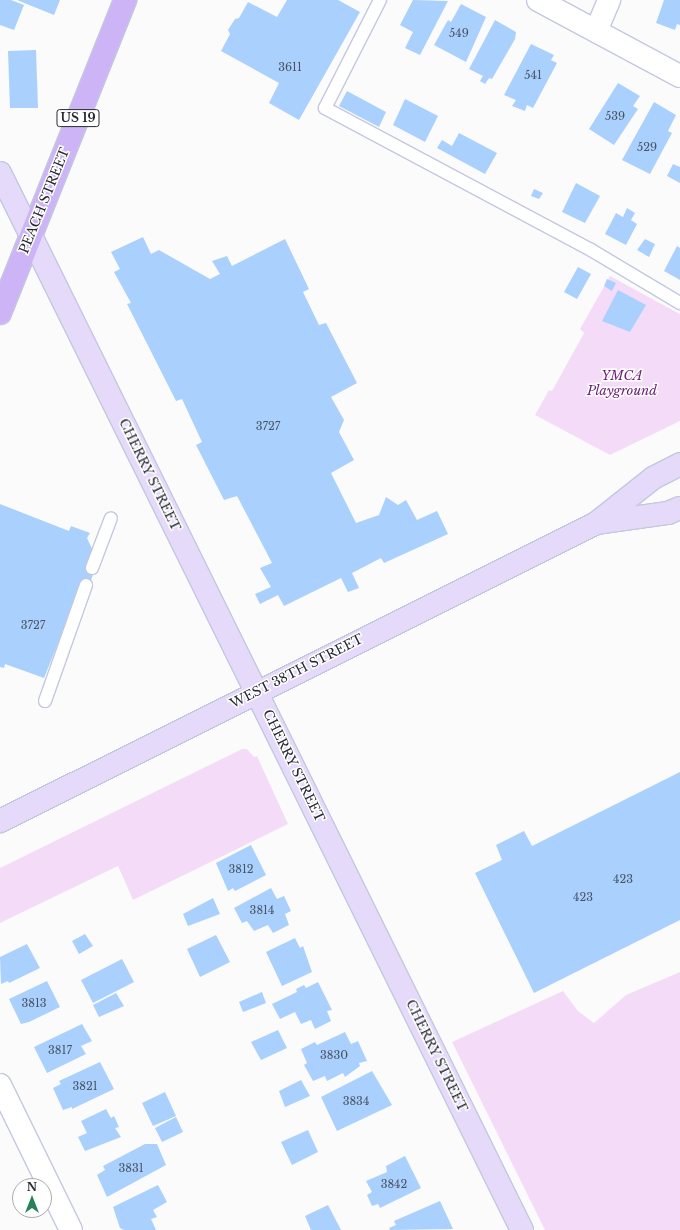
<!DOCTYPE html>
<style>
body{margin:0}
#map{position:relative;width:680px;height:1230px;overflow:hidden;background:#fbfbfb;font-family:"Libre Baskerville",serif}
div>[style]{position:absolute}
[style*='--x']{left:calc(var(--x)*1px);top:calc(var(--y)*1px);width:calc(var(--w)*1px);rotate:calc(var(--a)*1deg)}
.green>*{inset:0;background:#f4dcf8}
.building>*{inset:0;background:#aad0fd}
.roads{filter:drop-shadow(1px 0 #c3c8df) drop-shadow(-1px 0 #c3c8df) drop-shadow(0 1px #c3c8df) drop-shadow(0 -1px #c3c8df)}
.lane>*{height:12px;margin:-6px;padding:0 6px;transform-origin:6px;border-radius:6px;background:#fff}
.street>*{height:22px;margin:-11px;padding:0 11px;transform-origin:11px;border-radius:11px;background:#fff}
.secondary>*{height:22px;margin:-11px;padding:0 11px;transform-origin:11px;border-radius:11px;background:#e6dafb}
.primary>*{height:22px;margin:-11px;padding:0 11px;transform-origin:11px;border-radius:11px;background:#cdb4f7}
span{translate:-50% -50%;white-space:nowrap;text-align:center;line-height:1.15;-webkit-text-stroke:3px #fff;paint-order:stroke}
.number-label{font-size:11px;color:#485465}
.number-label span{-webkit-text-stroke-width:0}
.shield-label span{padding:1px 3px;background:#fff;border:1px solid;border-radius:3px;-webkit-text-stroke-width:0}
.shield-label{font-size:12px;color:#282a32;font-weight:700}
.street-label{font-size:13px;color:#282a32}
.park-label{font-size:13px;color:#6b1e76;font-style:italic}
.north{position:absolute;left:12px;top:1178px;width:40px;height:40px;box-sizing:border-box;background:#fff;border:1px solid #a9aaad;border-radius:50%;rotate:0deg;font-size:11px;font-weight:700;line-height:16px;text-align:center;color:#282a32}
.north::after{content:'';display:block;margin:auto;width:14px;height:18px;background:#258258;clip-path:polygon(50% 0,100% 100%,50% 72%,0 100%)}
</style>
<div id="map">
<div class="green">
<div style="clip-path:polygon(610px 276px,680px 314px,680px 421px,610px 455px,535px 415px,549px 390px,552px 391px,584px 333px,580px 329px)"></div>
<div style="clip-path:polygon(242px 749px,247px 749px,254px 757px,257px 756px,288px 824px,133px 900px,118px 866px,0 923px,0 868px)"></div>
<div style="clip-path:polygon(680px 972px,680px 1230px,545px 1230px,452px 1042px,563px 991px,578px 1011px,594px 1023px,626px 995px)"></div>
</div>
<div class="building">
<div style="clip-path:polygon(0 0,11px 0,24px 5px,14px 30px,0 25px)"></div>
<div style="clip-path:polygon(17px 0,60px 0,54px 15px)"></div>
<div style="clip-path:polygon(287px 0,338px 0,360px 12px,299px 120px,269px 103px,279px 83px,221px 51px,230px 34px,228px 30px,235px 19px,239px 18px,248px 2px,277px 17px)"></div>
<div style="clip-path:polygon(413px 0,448px 1px,420px 55px,405px 48px,413px 32px,400px 25px)"></div>
<div style="clip-path:polygon(664px 0,680px 0,680px 25px,677px 24px,675px 30px,656px 23px)"></div>
<div style="clip-path:polygon(461px 4px,486px 17px,466px 62px,434px 45px,448px 20px,451px 22px)"></div>
<div style="clip-path:polygon(495px 20px,516px 32px,515px 39px,492px 79px,489px 78px,485px 84px,480px 81px,483px 76px,469px 69px)"></div>
<div style="clip-path:polygon(531px 44px,554px 55px,551px 60px,557px 63px,533px 108px,527px 105px,525px 111px,512px 106px,516px 100px,504px 95px)"></div>
<div style="clip-path:polygon(36px 50px,38px 108px,10px 108px,8px 51px)"></div>
<div style="clip-path:polygon(618px 83px,640px 96px,633px 106px,638px 109px,614px 145px,589px 129px)"></div>
<div style="clip-path:polygon(347px 91px,386px 112px,379px 127px,339px 106px)"></div>
<div style="clip-path:polygon(405px 99px,438px 116px,425px 142px,393px 125px)"></div>
<div style="clip-path:polygon(654px 102px,676px 115px,668px 131px,672px 133px,650px 174px,622px 160px)"></div>
<div style="clip-path:polygon(459px 133px,497px 153px,485px 174px,437px 148px,442px 140px,452px 146px)"></div>
<div style="clip-path:polygon(673px 164px,680px 167px,680px 183px,667px 176px)"></div>
<div style="clip-path:polygon(576px 183px,600px 196px,585px 223px,562px 212px)"></div>
<div style="clip-path:polygon(534px 189px,543px 193px,539px 199px,531px 196px)"></div>
<div style="clip-path:polygon(627px 208px,635px 213px,631px 220px,637px 224px,626px 245px,605px 234px,616px 213px,623px 217px)"></div>
<div style="clip-path:polygon(143px 237px,151px 254px,159px 250px,210px 279px,220px 274px,212px 261px,227px 256px,232px 266px,285px 239px,309px 289px,303px 292px,319px 325px,326px 323px,357px 383px,331px 397px,344px 420px,339px 432px,354px 460px,331px 473px,356px 523px,379px 515px,386px 497px,398px 505px,406px 500px,417px 520px,437px 511px,448px 534px,384px 563px,381px 558px,352px 573px,359px 588px,348px 592px,341px 578px,284px 606px,278px 595px,260px 604px,255px 594px,271px 587px,260px 568px,272px 563px,237px 496px,224px 500px,196px 445px,202px 442px,182px 399px,176px 401px,127px 304px,131px 303px,114px 272px,120px 269px,111px 252px)"></div>
<div style="clip-path:polygon(645px 239px,655px 244px,649px 257px,637px 250px)"></div>
<div style="clip-path:polygon(677px 246px,680px 248px,680px 280px,664px 271px)"></div>
<div style="clip-path:polygon(578px 267px,591px 274px,577px 299px,564px 292px)"></div>
<div style="clip-path:polygon(607px 279px,616px 283px,612px 291px,604px 286px)"></div>
<div style="clip-path:polygon(618px 290px,646px 305px,630px 332px,602px 321px)"></div>
<div style="clip-path:polygon(0 504px,69px 531px,71px 526px,90px 533px,87px 538px,94px 553px,95px 569px,89px 586px,82px 584px,44px 678px,5px 664px,4px 668px,0 667px)"></div>
<div style="clip-path:polygon(680px 772px,680px 920px,534px 993px,475px 873px,502px 860px,496px 845px,524px 831px,532px 846px)"></div>
<div style="clip-path:polygon(251px 845px,266px 875px,235px 891px,233px 888px,228px 891px,216px 863px)"></div>
<div style="clip-path:polygon(271px 888px,277px 899px,284px 896px,291px 911px,285px 914px,289px 925px,273px 933px,268px 925px,254px 931px,247px 921px,242px 923px,234px 908px)"></div>
<div style="clip-path:polygon(213px 898px,220px 914px,188px 926px,183px 914px)"></div>
<div style="clip-path:polygon(85px 934px,93px 946px,79px 954px,72px 941px)"></div>
<div style="clip-path:polygon(216px 935px,230px 962px,200px 977px,187px 949px)"></div>
<div style="clip-path:polygon(295px 938px,300px 948px,303px 946px,312px 972px,282px 986px,266px 952px)"></div>
<div style="clip-path:polygon(27px 944px,40px 968px,9px 983px,8px 981px,1px 984px,0 957px)"></div>
<div style="clip-path:polygon(122px 959px,134px 982px,93px 1003px,81px 980px)"></div>
<div style="clip-path:polygon(47px 981px,60px 1007px,29px 1022px,21px 1024px,9px 999px)"></div>
<div style="clip-path:polygon(318px 982px,332px 1010px,327px 1011px,331px 1021px,315px 1029px,311px 1020px,301px 1024px,295px 1012px,280px 1019px,272px 1004px,297px 992px,296px 989px,304px 985px,306px 988px)"></div>
<div style="clip-path:polygon(262px 992px,266px 1003px,243px 1012px,239px 1002px)"></div>
<div style="clip-path:polygon(116px 993px,124px 1006px,99px 1017px,93px 1005px)"></div>
<div style="clip-path:polygon(82px 1024px,92px 1041px,81px 1046px,86px 1054px,47px 1073px,34px 1047px)"></div>
<div style="clip-path:polygon(278px 1030px,287px 1048px,261px 1060px,251px 1042px)"></div>
<div style="clip-path:polygon(345px 1032px,351px 1044px,358px 1041px,367px 1061px,359px 1063px,360px 1066px,345px 1077px,343px 1073px,327px 1081px,325px 1076px,313px 1081px,304px 1065px,307px 1063px,301px 1049px,315px 1042px,317px 1045px)"></div>
<div style="clip-path:polygon(100px 1062px,114px 1089px,72px 1109px,72px 1107px,63px 1110px,53px 1088px,61px 1084px,59px 1081px)"></div>
<div style="clip-path:polygon(372px 1071px,392px 1105px,337px 1131px,321px 1097px)"></div>
<div style="clip-path:polygon(301px 1080px,310px 1096px,285px 1107px,279px 1091px)"></div>
<div style="clip-path:polygon(165px 1092px,176px 1116px,153px 1126px,142px 1103px)"></div>
<div style="clip-path:polygon(106px 1109px,111px 1118px,114px 1116px,119px 1127px,115px 1128px,121px 1137px,85px 1151px,78px 1137px,87px 1133px,81px 1121px)"></div>
<div style="clip-path:polygon(176px 1117px,183px 1132px,162px 1142px,155px 1128px)"></div>
<div style="clip-path:polygon(308px 1130px,318px 1152px,292px 1165px,281px 1142px)"></div>
<div style="clip-path:polygon(145px 1144px,157px 1144px,166px 1165px,107px 1197px,97px 1175px,105px 1170px,103px 1166px)"></div>
<div style="clip-path:polygon(405px 1156px,421px 1188px,380px 1208px,378px 1204px,372px 1206px,367px 1195px,372px 1192px,366px 1181px,387px 1172px,386px 1166px)"></div>
<div style="clip-path:polygon(158px 1185px,167px 1202px,153px 1210px,157px 1217px,151px 1219px,156px 1230px,124px 1230px,120px 1228px,113px 1207px)"></div>
<div style="clip-path:polygon(440px 1201px,453px 1229px,390px 1230px,389px 1228px,396px 1225px,394px 1221px)"></div>
<div style="clip-path:polygon(328px 1205px,341px 1230px,311px 1230px,305px 1216px)"></div>
</div>
<div class="roads">
<div class="lane">
<div style="--x:380;--y:0;--w:121;--a:117"></div>
<div style="--x:325;--y:108;--w:302;--a:28.1"></div>
<div style="--x:591;--y:250;--w:104;--a:30.8"></div>
<div style="--x:92;--y:568;--w:53;--a:-69.2"></div>
<div style="--x:45;--y:701;--w:123;--a:-70.5"></div>
</div>
<div class="street">
<div style="--x:538;--y:0;--w:161;--a:28.2"></div>
<div style="--x:596;--y:31;--w:34;--a:-67"></div>
<div style="--x:0;--y:1085;--w:161;--a:63.9"></div>
</div>
<div class="secondary">
<div style="--x:0;--y:173;--w:1179;--a:63.72"></div>
<div style="--x:596;--y:523;--w:73;--a:-7.9"></div>
<div style="--x:668;--y:513;--w:13;--a:-23"></div>
<div style="--x:0;--y:821;--w:665;--a:-26.53"></div>
<div style="--x:595;--y:524;--w:74;--a:-38.4"></div>
<div style="--x:653;--y:478;--w:30;--a:-27"></div>
</div>
<div class="primary">
<div style="--x:0;--y:313;--w:337;--a:-68.2"></div>
</div>
</div>
<div class="number-label">
<span style="left:459px;top:33px">549</span>
<span style="left:290px;top:67px">3611</span>
<span style="left:533px;top:75px">541</span>
<span style="left:615px;top:116px">539</span>
<span style="left:647px;top:147px">529</span>
<span style="left:268px;top:426px">3727</span>
<span style="left:33px;top:625px">3727</span>
<span style="left:241px;top:869px">3812</span>
<span style="left:623px;top:879px">423</span>
<span style="left:583px;top:897px">423</span>
<span style="left:262px;top:910px">3814</span>
<span style="left:34px;top:1003px">3813</span>
<span style="left:60px;top:1050px">3817</span>
<span style="left:334px;top:1055px">3830</span>
<span style="left:85px;top:1086px">3821</span>
<span style="left:356px;top:1101px">3834</span>
<span style="left:131px;top:1168px">3831</span>
<span style="left:394px;top:1184px">3842</span>
</div>
<div class="shield-label">
<span style="left:78px;top:118px">US 19</span>
</div>
<div class="street-label">
<span style="left:45px;top:201px;rotate:-68deg">PEACH STREET</span>
<span style="left:149px;top:475px;rotate:64deg">CHERRY STREET</span>
<span style="left:297px;top:672px;rotate:-27deg">WEST 38TH STREET</span>
<span style="left:293px;top:766px;rotate:64deg">CHERRY STREET</span>
<span style="left:436px;top:1056px;rotate:64deg">CHERRY STREET</span>
</div>
<div class="park-label">
<span style="left:622px;top:384px">YMCA<br>Playground</span>
</div>
<div class="north">N</div>
</div>
